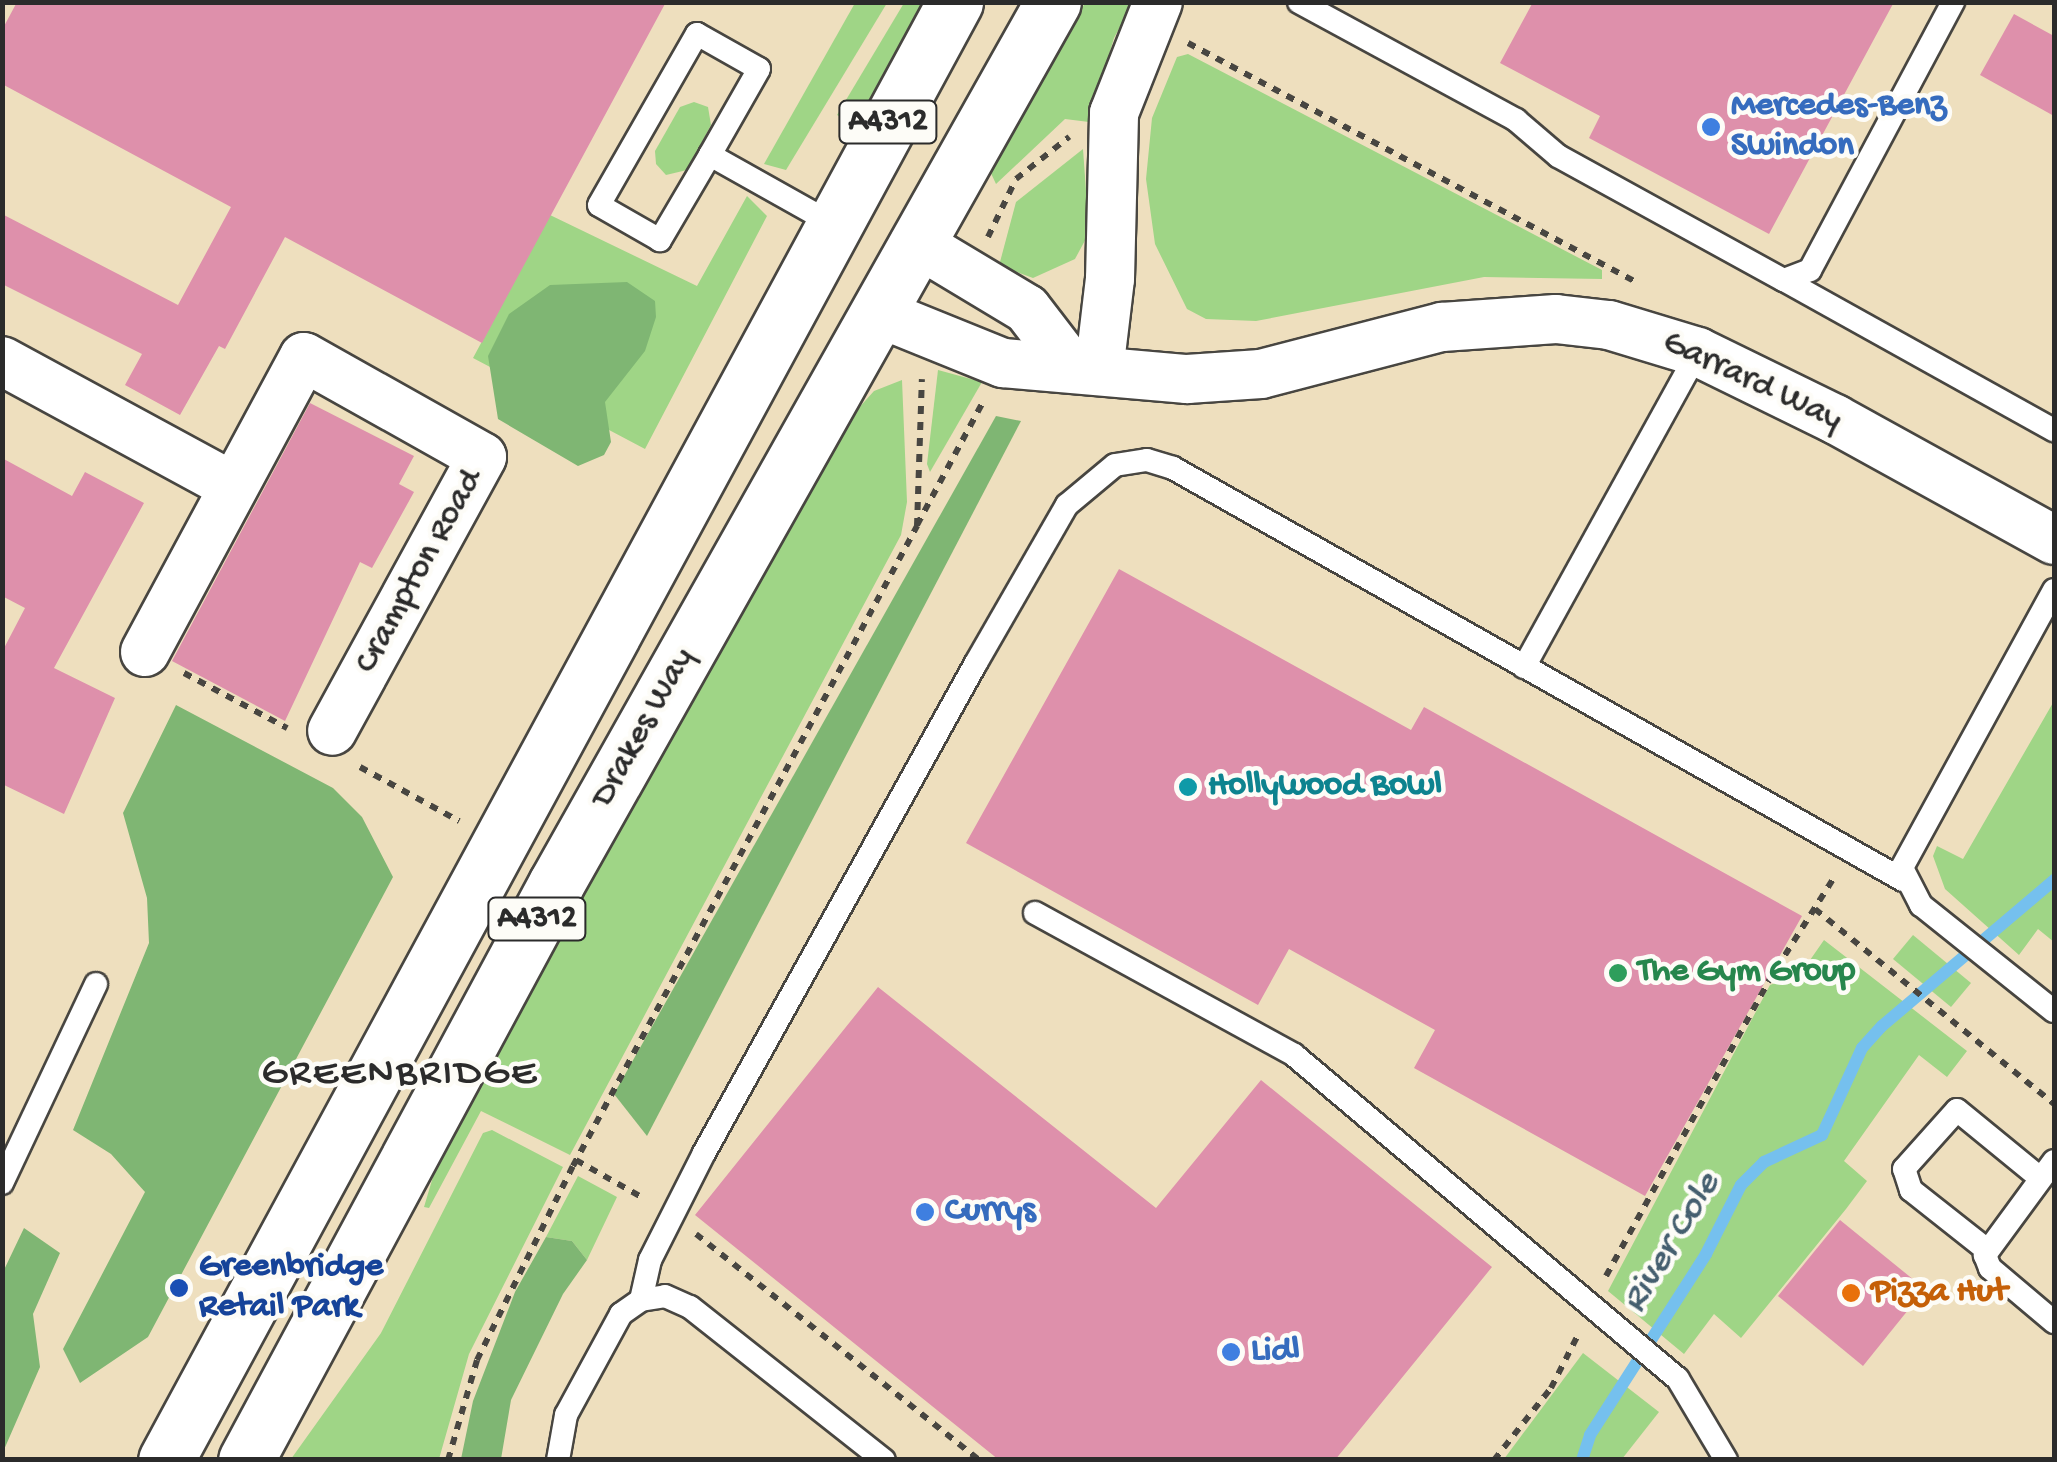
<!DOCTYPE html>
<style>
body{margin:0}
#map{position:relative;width:2057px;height:1462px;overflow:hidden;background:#eedfbe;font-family:"Gochi Hand",sans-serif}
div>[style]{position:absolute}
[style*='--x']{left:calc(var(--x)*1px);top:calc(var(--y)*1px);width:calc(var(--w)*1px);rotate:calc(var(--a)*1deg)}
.green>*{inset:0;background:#9fd586}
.forest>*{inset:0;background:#7fb673}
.stream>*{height:12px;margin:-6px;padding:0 6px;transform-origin:6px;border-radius:6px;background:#75c0ee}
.building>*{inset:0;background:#de90ab}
.path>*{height:6px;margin-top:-3px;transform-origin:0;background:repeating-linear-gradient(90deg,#484641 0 8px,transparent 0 16px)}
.roads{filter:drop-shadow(2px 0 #484641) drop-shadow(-2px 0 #484641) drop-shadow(0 2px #484641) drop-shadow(0 -2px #484641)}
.lane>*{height:22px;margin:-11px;padding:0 11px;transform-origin:11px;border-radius:11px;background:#fff}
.street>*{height:48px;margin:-24px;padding:0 24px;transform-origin:24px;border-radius:24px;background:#fff}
.primary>*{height:55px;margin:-27.5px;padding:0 27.5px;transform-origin:27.5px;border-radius:27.5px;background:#fff}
.dots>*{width:28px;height:28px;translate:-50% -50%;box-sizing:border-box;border:5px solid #fdfcf7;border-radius:50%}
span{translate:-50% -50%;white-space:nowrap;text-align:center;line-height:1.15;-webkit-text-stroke:9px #fdfcf7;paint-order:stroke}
.shield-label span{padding:2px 8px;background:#fdfcf7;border:2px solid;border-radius:8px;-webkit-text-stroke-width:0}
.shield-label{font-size:32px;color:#2b2b2b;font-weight:700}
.shop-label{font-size:35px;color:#366cbe;font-weight:700}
.left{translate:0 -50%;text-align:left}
.street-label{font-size:35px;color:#2b2b2b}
.culture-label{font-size:35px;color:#0d838f;font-weight:700}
.leisure-label{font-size:35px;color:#27864d;font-weight:700}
.transit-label{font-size:35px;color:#164399;font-weight:700}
.food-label{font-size:35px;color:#c56008;font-weight:700}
.water-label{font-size:38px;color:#455f6f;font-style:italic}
.quarter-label{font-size:40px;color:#2b2b2b;letter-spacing:2.5px}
.frame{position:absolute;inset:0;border:5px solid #2b2b2b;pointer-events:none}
</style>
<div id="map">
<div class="green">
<div style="clip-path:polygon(855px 3px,887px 3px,786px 170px,764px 164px)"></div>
<div style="clip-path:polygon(904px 3px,929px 3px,859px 127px,837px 115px)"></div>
<div style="clip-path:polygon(1085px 3px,1133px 3px,1114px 38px,1089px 122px,1065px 119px,996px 184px,989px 169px)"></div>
<div style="clip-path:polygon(1188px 54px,1602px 270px,1602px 279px,1484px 277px,1256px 321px,1206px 319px,1187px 309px,1155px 244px,1146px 179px,1152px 118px,1177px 57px)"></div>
<div style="clip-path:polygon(694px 102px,708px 107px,711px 125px,687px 170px,666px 175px,656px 164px,655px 151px,680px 107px)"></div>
<div style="clip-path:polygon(1083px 149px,1089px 233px,1075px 259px,1033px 278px,1006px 268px,1000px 262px,1016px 202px)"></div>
<div style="clip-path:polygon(747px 196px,767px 216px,645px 449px,473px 358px,550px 215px,697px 286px)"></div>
<div style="clip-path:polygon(938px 370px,982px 382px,930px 472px,927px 464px)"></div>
<div style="clip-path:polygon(902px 380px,907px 502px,901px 535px,570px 1155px,481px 1111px,429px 1208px,424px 1207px,444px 1140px,848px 420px,874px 391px)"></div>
<div style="clip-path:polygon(2054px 701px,2054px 942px,2038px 929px,2019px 955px,1945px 889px,1933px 856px,1937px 846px,1963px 859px)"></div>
<div style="clip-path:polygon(1913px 935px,1971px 983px,1951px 1007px,1893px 959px)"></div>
<div style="clip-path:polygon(1824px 940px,1967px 1051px,1947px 1077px,1919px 1055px,1844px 1161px,1867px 1181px,1846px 1209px,1741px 1338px,1714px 1314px,1684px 1354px,1608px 1291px,1770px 985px,1801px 973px)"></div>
<div style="clip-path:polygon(492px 1130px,563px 1167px,469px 1354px,439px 1459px,291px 1459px,381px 1333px,483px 1133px)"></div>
<div style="clip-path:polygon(578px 1176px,617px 1197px,587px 1260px,572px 1241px,546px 1237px)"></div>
<div style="clip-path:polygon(1583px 1353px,1659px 1412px,1622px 1459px,1504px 1459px)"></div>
</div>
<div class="forest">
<div style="clip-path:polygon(627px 282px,655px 301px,656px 317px,645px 351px,605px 402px,611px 442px,604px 455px,578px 466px,498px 419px,488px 356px,509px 314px,550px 285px)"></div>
<div style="clip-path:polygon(996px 416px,1021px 421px,647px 1136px,614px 1094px)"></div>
<div style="clip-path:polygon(176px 705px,333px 788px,362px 817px,393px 877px,148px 1337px,80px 1383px,63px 1349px,145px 1192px,111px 1154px,73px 1130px,149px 943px,147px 898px,123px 813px)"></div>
<div style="clip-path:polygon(24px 1228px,60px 1253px,33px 1314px,40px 1367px,3px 1452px,3px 1272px)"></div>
<div style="clip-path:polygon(546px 1237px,572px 1241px,587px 1260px,563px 1294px,511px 1400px,501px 1459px,461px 1459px,473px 1401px,515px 1292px)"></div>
</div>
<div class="stream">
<div style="--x:1582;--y:1460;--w:26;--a:-72"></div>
<div style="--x:1590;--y:1435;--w:215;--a:-57.3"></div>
<div style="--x:1706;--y:1254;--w:77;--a:-63.1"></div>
<div style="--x:1741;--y:1185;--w:33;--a:-45"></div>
<div style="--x:1764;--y:1162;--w:64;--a:-25"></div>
<div style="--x:1822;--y:1135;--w:96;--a:-65.3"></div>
<div style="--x:1862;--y:1048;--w:30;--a:-48"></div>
<div style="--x:1882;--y:1026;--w:226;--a:-40.3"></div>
</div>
<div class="building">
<div style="clip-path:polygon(17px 2px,666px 2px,482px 343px,285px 237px,225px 349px,219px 346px,180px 415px,125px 385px,142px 354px,2px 284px,2px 214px,178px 305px,231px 207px,2px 84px,2px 30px)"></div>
<div style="clip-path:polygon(1533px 2px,1894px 2px,1769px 234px,1589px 138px,1600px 116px,1500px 63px)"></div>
<div style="clip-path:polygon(2014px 14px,2054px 36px,2054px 116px,1980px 75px)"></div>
<div style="clip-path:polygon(310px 403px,414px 456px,399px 484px,414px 492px,372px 568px,360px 562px,285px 721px,172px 661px)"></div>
<div style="clip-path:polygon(2px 458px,72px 496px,85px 472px,144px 503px,54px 668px,115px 698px,64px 814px,2px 784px,2px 652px,25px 608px,2px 596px)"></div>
<div style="clip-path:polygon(1119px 569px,1411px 730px,1424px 707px,1802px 916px,1645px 1196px,1414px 1068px,1435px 1030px,1289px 949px,1258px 1005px,966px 843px)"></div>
<div style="clip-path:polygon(878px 987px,1156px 1208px,1261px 1080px,1492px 1267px,1335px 1460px,999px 1460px,695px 1215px)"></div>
<div style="clip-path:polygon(1840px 1220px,1925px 1289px,1863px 1366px,1778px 1296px)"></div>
</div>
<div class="path">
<div style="--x:1188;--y:43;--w:508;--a:28.08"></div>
<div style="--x:988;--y:237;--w:64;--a:-64.2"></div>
<div style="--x:1016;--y:179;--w:68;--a:-38.4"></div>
<div style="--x:917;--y:525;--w:137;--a:-61.8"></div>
<div style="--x:184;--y:673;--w:117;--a:28.1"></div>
<div style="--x:360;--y:767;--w:113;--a:28.6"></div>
<div style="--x:1815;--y:909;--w:308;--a:39.2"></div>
<div style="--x:576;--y:1160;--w:79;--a:29.5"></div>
<div style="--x:696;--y:1234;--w:362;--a:38.6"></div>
<div style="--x:1606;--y:1276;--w:336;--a:-61.1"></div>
<div style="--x:1768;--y:982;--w:122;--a:-57.7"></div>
<div style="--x:448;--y:1460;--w:104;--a:-73.8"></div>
<div style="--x:477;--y:1360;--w:216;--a:-63.7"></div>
<div style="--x:573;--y:1166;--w:727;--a:-61.74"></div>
<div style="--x:917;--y:526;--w:147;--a:-88.1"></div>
<div style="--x:1494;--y:1460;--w:92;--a:-51.6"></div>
<div style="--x:1551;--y:1388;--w:57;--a:-63"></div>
</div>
<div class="roads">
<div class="lane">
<div style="--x:1299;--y:2;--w:247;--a:28.5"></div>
<div style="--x:1516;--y:120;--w:55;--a:40.6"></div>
<div style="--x:1558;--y:156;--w:258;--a:28.8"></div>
<div style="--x:1784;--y:280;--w:28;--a:-21"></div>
<div style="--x:1810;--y:270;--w:304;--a:-61.9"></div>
<div style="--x:710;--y:155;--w:99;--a:120.5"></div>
<div style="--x:660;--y:240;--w:70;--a:-150.2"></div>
<div style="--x:599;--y:205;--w:197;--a:-60.2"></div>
<div style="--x:697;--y:34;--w:71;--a:29.4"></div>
<div style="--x:759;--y:69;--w:99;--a:119.7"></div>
<div style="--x:710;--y:155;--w:141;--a:29.3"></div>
<div style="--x:1784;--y:280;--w:309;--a:29.1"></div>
<div style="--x:2054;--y:590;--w:317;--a:118.7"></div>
<div style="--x:1902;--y:868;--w:42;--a:62.8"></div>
<div style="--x:1921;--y:905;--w:170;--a:38.6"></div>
<div style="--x:1524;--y:667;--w:360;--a:-61.1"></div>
<div style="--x:1035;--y:913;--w:295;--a:28.7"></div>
<div style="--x:1294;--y:1055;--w:502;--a:40.16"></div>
<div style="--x:1678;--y:1379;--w:94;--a:59.3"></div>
<div style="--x:2054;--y:1161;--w:117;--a:126.3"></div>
<div style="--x:1985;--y:1255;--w:14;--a:69"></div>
<div style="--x:1990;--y:1268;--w:84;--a:40.2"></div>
<div style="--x:2;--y:1183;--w:220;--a:-64.7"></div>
<div style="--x:1987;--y:1250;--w:97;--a:-141.7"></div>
<div style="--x:1911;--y:1190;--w:22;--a:-108"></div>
<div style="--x:1904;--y:1169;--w:79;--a:-48.1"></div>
<div style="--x:1957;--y:1110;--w:107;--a:39.3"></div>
<div style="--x:641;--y:1300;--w:41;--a:-77.3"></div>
<div style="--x:650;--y:1260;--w:120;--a:-63.2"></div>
<div style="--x:704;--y:1153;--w:560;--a:-60.97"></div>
<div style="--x:976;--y:663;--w:182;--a:-60.1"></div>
<div style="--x:1067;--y:505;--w:62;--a:-39.8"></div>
<div style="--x:1115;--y:465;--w:32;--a:-9"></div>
<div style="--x:1147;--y:460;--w:27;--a:17"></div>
<div style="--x:1173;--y:468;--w:838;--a:29.44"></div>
<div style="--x:558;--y:1460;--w:46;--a:-79.9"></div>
<div style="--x:566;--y:1415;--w:115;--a:-61.4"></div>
<div style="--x:621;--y:1314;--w:24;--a:-35"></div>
<div style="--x:641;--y:1300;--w:24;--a:-9"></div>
<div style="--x:665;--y:1296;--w:27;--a:24"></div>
<div style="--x:690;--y:1307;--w:247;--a:38.3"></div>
</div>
<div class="street">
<div style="--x:917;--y:243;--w:128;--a:31"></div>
<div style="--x:1027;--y:309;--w:71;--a:52.5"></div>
<div style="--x:879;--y:313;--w:134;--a:22"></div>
<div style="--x:1003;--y:363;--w:185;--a:5"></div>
<div style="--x:1187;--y:379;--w:74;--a:-3.9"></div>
<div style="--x:1261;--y:374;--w:187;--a:-14.6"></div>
<div style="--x:1442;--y:327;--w:114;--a:-4"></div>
<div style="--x:1556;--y:319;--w:53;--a:6.5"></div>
<div style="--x:1609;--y:325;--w:93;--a:16.9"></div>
<div style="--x:1698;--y:352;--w:153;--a:26.1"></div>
<div style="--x:1835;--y:419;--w:250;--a:28.9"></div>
<div style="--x:2;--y:361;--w:262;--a:28.5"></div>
<div style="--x:1099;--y:371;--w:93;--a:-83.2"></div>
<div style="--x:1110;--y:279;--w:166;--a:-88.6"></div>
<div style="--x:1114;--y:113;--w:119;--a:-68.4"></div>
<div style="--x:145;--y:652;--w:335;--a:-61.7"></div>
<div style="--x:304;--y:357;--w:204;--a:29.3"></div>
<div style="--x:482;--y:457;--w:312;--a:118.7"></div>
</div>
<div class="primary">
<div style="--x:166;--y:1460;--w:1658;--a:-61.58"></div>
<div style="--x:246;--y:1460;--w:654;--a:-61.71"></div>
<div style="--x:556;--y:884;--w:1012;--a:-60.6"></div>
</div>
</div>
<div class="dots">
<div style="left:1711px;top:127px;background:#3f7fe0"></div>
<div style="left:1188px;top:787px;background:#0f9aa8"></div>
<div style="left:1618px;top:973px;background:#2e9e5b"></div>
<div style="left:925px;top:1212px;background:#3f7fe0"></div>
<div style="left:179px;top:1288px;background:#1a4fb4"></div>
<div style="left:1851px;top:1293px;background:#e8710a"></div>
<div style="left:1231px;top:1352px;background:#3f7fe0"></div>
</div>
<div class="shield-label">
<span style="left:888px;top:122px">A4312</span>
<span style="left:537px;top:919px">A4312</span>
</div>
<div class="shop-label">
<span class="left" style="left:1731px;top:127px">Mercedes-Benz<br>Swindon</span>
<span class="left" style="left:945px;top:1212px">Currys</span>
<span class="left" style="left:1251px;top:1352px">Lidl</span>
</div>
<div class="street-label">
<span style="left:1752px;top:382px;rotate:25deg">Garrard Way</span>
<span style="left:420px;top:572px;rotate:-61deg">Crampton Road</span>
<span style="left:644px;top:728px;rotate:-61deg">Drakes Way</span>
</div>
<div class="culture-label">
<span class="left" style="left:1208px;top:787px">Hollywood Bowl</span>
</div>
<div class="leisure-label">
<span class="left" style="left:1638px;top:973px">The Gym Group</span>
</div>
<div class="transit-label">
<span class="left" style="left:199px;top:1288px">Greenbridge<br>Retail Park</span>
</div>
<div class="food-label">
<span class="left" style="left:1871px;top:1293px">Pizza Hut</span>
</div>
<div class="water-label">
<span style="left:1673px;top:1244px;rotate:-59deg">River Cole</span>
</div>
<div class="quarter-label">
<span style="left:400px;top:1075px">GREENBRIDGE</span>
</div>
<div class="frame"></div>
</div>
